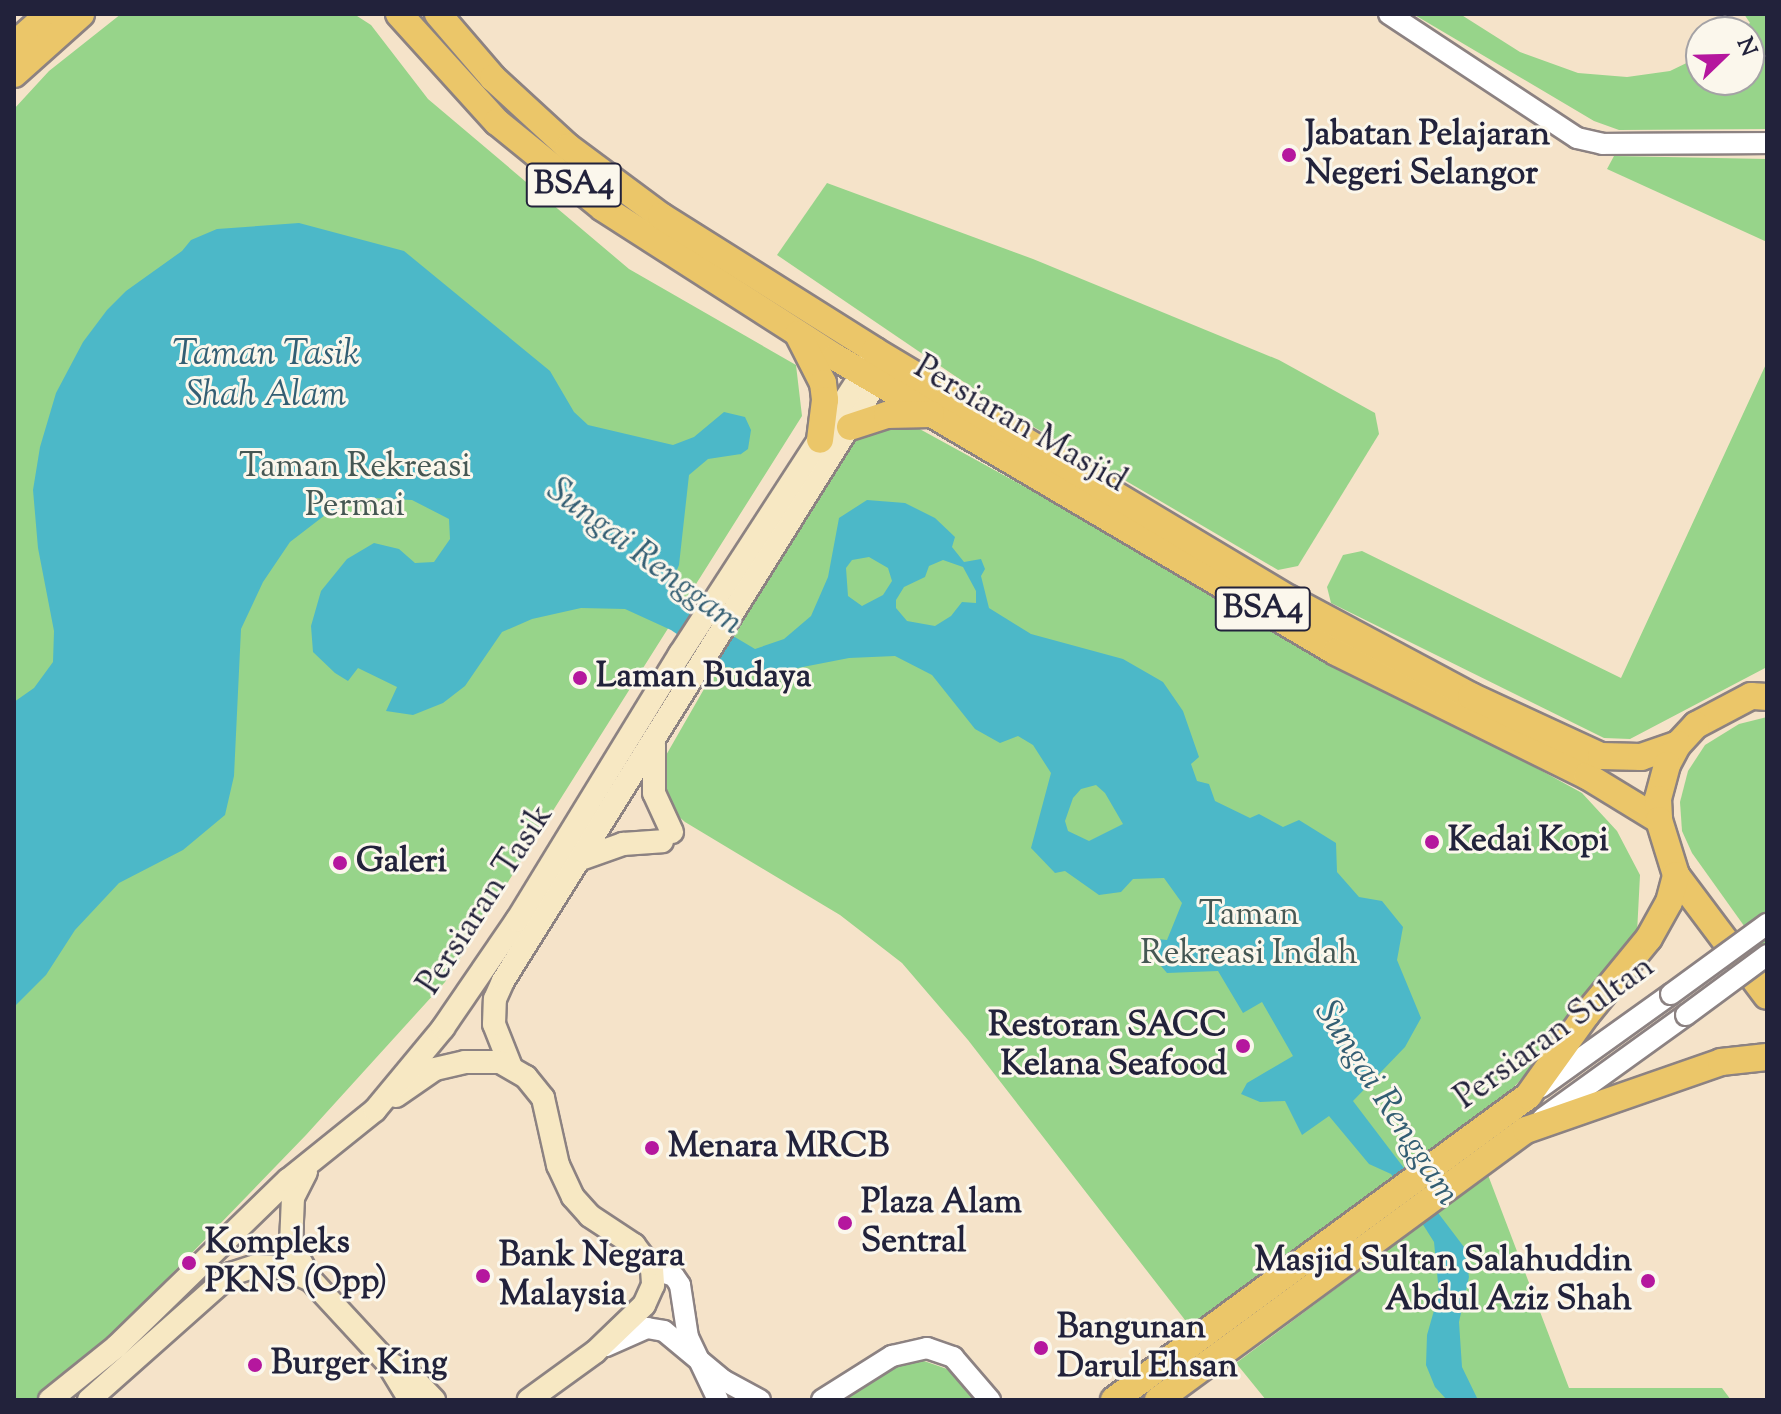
<!DOCTYPE html>
<style>
body{margin:0}
#map{position:relative;width:1781px;height:1414px;overflow:hidden;background:#f5e3c9;font-family:"Sorts Mill Goudy",serif}
div>[style]{position:absolute}
[style*='--x']{left:calc(var(--x)*1px);top:calc(var(--y)*1px);width:calc(var(--w)*1px);rotate:calc(var(--a)*1deg)}
.green>*{inset:0;background:#97d48a}
.water>*{inset:0;background:#4cb8c8}
.roads{filter:drop-shadow(2px 0 #8c8282) drop-shadow(-2px 0 #8c8282) drop-shadow(0 2px #8c8282) drop-shadow(0 -2px #8c8282)}
.tertiary>*{height:20px;margin:-10px;padding:0 10px;transform-origin:10px;border-radius:10px;background:#fff}
.secondary>*{height:22px;margin:-11px;padding:0 11px;transform-origin:11px;border-radius:11px;background:#f7e8c3}
.primary>*{height:26px;margin:-13px;padding:0 13px;transform-origin:13px;border-radius:13px;background:#ebc669}
.bridges{filter:drop-shadow(2px 0 #8c8282) drop-shadow(-2px 0 #8c8282) drop-shadow(0 2px #8c8282) drop-shadow(0 -2px #8c8282)}
.tertiary-bridge>*{height:20px;margin:-10px;padding:0 10px;transform-origin:10px;border-radius:10px;background:#fff}
.dots>*{width:22px;height:22px;translate:-50% -50%;box-sizing:border-box;border:4px solid #fbf7ec;border-radius:50%}
span{translate:-50% -50%;white-space:nowrap;text-align:center;line-height:1.15;-webkit-text-stroke:6px #fbf7ec;paint-order:stroke}
.shield-label span{padding:2px 6px;background:#fbf7ec;border:2px solid;border-radius:6px;-webkit-text-stroke-width:0}
.shield-label{font-size:32px;color:#22223b;font-weight:700}
.poi-label{font-size:34px;color:#22223b;font-weight:700}
.left{translate:0 -50%;text-align:left}
.right{translate:-100% -50%;text-align:right}
.street-label{font-size:34px;color:#22223b}
.park-label{font-size:34px;color:#455753}
.water-label{font-size:36px;color:#335e73;font-style:italic}
.frame{position:absolute;inset:0;border:16px solid #22223b;pointer-events:none}
.north{position:absolute;left:1685px;top:16px;width:80px;height:80px;box-sizing:border-box;background:#fbf7ec;border:2px solid #a4a2a5;border-radius:50%;rotate:67deg;font-size:22px;font-weight:700;line-height:32px;text-align:center;color:#22223b}
.north::after{content:'';display:block;margin:auto;width:28px;height:36px;background:#b5179e;clip-path:polygon(50% 0,100% 100%,50% 72%,0 100%)}
</style>
<div id="map">
<div class="green">
<div style="clip-path:polygon(121px 14px,354px 14px,371px 25px,428px 99px,629px 269px,796px 365px,802px 416px,445px 982px,306px 1135px,127px 1320px,42px 1400px,14px 1400px,14px 109px,49px 71px)"></div>
<div style="clip-path:polygon(1413px 14px,1460px 14px,1520px 52px,1578px 73px,1627px 77px,1670px 71px,1701px 56px,1701px 80px,1749px 80px,1749px 32px,1738px 32px,1750px 23px,1744px 14px,1767px 14px,1767px 129px,1619px 130px,1594px 121px)"></div>
<div style="clip-path:polygon(1614px 156px,1767px 159px,1767px 242px,1607px 169px)"></div>
<div style="clip-path:polygon(827px 183px,1033px 259px,1279px 360px,1375px 413px,1379px 434px,1298px 566px,1278px 570px,1005px 410px,777px 255px)"></div>
<div style="clip-path:polygon(1767px 362px,1767px 667px,1630px 739px,1604px 738px,1331px 603px,1327px 587px,1343px 555px,1362px 551px,1621px 678px)"></div>
<div style="clip-path:polygon(870px 421px,916px 427px,1582px 793px,1617px 831px,1640px 875px,1637px 933px,1599px 991px,1507px 1095px,1424px 1163px,1192px 1329px,968px 1040px,902px 963px,840px 915px,685px 822px,670px 809px,662px 782px,665px 757px,851px 433px)"></div>
<div style="clip-path:polygon(1767px 717px,1767px 958px,1692px 853px,1682px 831px,1680px 802px,1688px 771px,1705px 745px,1739px 724px)"></div>
<div style="clip-path:polygon(1488px 1175px,1569px 1388px,1722px 1388px,1731px 1400px,1266px 1400px,1236px 1363px)"></div>
<div style="clip-path:polygon(924px 1361px,950px 1370px,976px 1400px,839px 1400px,888px 1369px,907px 1362px)"></div>
</div>
<div class="water">
<div style="clip-path:polygon(evenodd,299px 223px,404px 251px,550px 371px,574px 412px,588px 425px,673px 445px,694px 437px,724px 412px,745px 417px,751px 430px,748px 449px,741px 454px,708px 459px,689px 475px,679px 565px,668px 591px,686px 608px,755px 649px,784px 639px,811px 616px,828px 577px,839px 518px,867px 500px,905px 503px,935px 518px,955px 537px,952px 547px,964px 562px,981px 559px,985px 569px,981px 576px,989px 608px,1031px 634px,1123px 659px,1163px 682px,1183px 711px,1199px 757px,1191px 764px,1197px 781px,1209px 784px,1215px 801px,1250px 818px,1259px 814px,1283px 827px,1299px 820px,1336px 843px,1337px 872px,1359px 897px,1382px 901px,1403px 927px,1397px 960px,1421px 1018px,1405px 1047px,1353px 1101px,1464px 1247px,1469px 1277px,1459px 1322px,1462px 1367px,1478px 1400px,1447px 1400px,1435px 1387px,1426px 1365px,1427px 1335px,1439px 1293px,1434px 1242px,1391px 1174px,1369px 1164px,1329px 1116px,1302px 1135px,1285px 1101px,1260px 1102px,1241px 1094px,1247px 1083px,1293px 1056px,1262px 1002px,1243px 1013px,1218px 971px,1167px 973px,1154px 958px,1158px 939px,1167px 940px,1182px 903px,1164px 878px,1133px 879px,1121px 892px,1099px 895px,1065px 871px,1055px 873px,1031px 848px,1051px 773px,1033px 745px,1018px 736px,1000px 743px,975px 729px,932px 675px,895px 656px,849px 658px,767px 674px,725px 667px,671px 630px,625px 609px,581px 608px,532px 619px,502px 632px,465px 686px,443px 703px,413px 715px,386px 711px,397px 687px,358px 668px,348px 681px,335px 673px,313px 652px,311px 626px,321px 591px,347px 559px,374px 543px,399px 549px,415px 563px,434px 562px,450px 539px,449px 519px,412px 500px,372px 498px,329px 512px,290px 542px,263px 582px,241px 629px,234px 776px,225px 815px,183px 850px,119px 883px,75px 930px,46px 975px,14px 1007px,14px 702px,34px 688px,53px 662px,54px 631px,38px 548px,33px 490px,40px 447px,56px 393px,83px 342px,107px 310px,126px 291px,182px 251px,191px 240px,217px 229px,299px 223px,869px 557px,888px 568px,892px 581px,883px 595px,862px 606px,848px 596px,846px 568px,852px 560px,869px 557px,299px 223px,943px 560px,963px 567px,976px 591px,976px 603px,962px 602px,951px 616px,935px 626px,907px 621px,896px 608px,896px 600px,904px 587px,925px 577px,929px 566px,943px 560px,299px 223px,1096px 785px,1105px 793px,1123px 824px,1089px 841px,1068px 831px,1065px 821px,1073px 798px,1081px 789px,1096px 785px)"></div>
</div>
<div class="roads">
<div class="tertiary">
<div style="--x:1389;--y:14;--w:225;--a:33.4"></div>
<div style="--x:1577;--y:138;--w:26;--a:13"></div>
<div style="--x:1602;--y:144;--w:165;--a:-0.3"></div>
<div style="--x:1541;--y:1087;--w:160;--a:-35.6"></div>
<div style="--x:1543;--y:1118;--w:176;--a:-35.8"></div>
<div style="--x:652;--y:1269;--w:23;--a:18"></div>
<div style="--x:674;--y:1276;--w:11;--a:56"></div>
<div style="--x:680;--y:1285;--w:53;--a:81.3"></div>
<div style="--x:688;--y:1337;--w:70;--a:64.5"></div>
<div style="--x:606;--y:1346;--w:45;--a:-23.7"></div>
<div style="--x:647;--y:1328;--w:17;--a:10"></div>
<div style="--x:664;--y:1331;--w:77;--a:39.7"></div>
<div style="--x:723;--y:1380;--w:42;--a:28.4"></div>
<div style="--x:822;--y:1400;--w:83;--a:-32.2"></div>
<div style="--x:892;--y:1356;--w:36;--a:-13"></div>
<div style="--x:927;--y:1348;--w:28;--a:19"></div>
<div style="--x:953;--y:1357;--w:57;--a:49.3"></div>
</div>
<div class="secondary">
<div style="--x:654;--y:745;--w:48;--a:90"></div>
<div style="--x:654;--y:793;--w:43;--a:65.2"></div>
<div style="--x:581;--y:859;--w:45;--a:-19.7"></div>
<div style="--x:623;--y:844;--w:39;--a:-4"></div>
<div style="--x:511;--y:1067;--w:46;--a:-111.6"></div>
<div style="--x:494;--y:1024;--w:25;--a:-88"></div>
<div style="--x:495;--y:999;--w:20;--a:-66"></div>
<div style="--x:503;--y:981;--w:724;--a:-58.04"></div>
<div style="--x:396;--y:1096;--w:47;--a:-34.7"></div>
<div style="--x:435;--y:1069;--w:31;--a:-13"></div>
<div style="--x:465;--y:1062;--w:35;--a:0"></div>
<div style="--x:500;--y:1062;--w:30;--a:30"></div>
<div style="--x:526;--y:1077;--w:27;--a:51"></div>
<div style="--x:543;--y:1098;--w:69;--a:77.4"></div>
<div style="--x:558;--y:1165;--w:35;--a:65"></div>
<div style="--x:573;--y:1197;--w:25;--a:48"></div>
<div style="--x:590;--y:1216;--w:53;--a:33.4"></div>
<div style="--x:634;--y:1245;--w:30;--a:53"></div>
<div style="--x:652;--y:1269;--w:16;--a:86"></div>
<div style="--x:653;--y:1285;--w:22;--a:114"></div>
<div style="--x:644;--y:1305;--w:68;--a:136.2"></div>
<div style="--x:595;--y:1352;--w:82;--a:144"></div>
<div style="--x:306;--y:1172;--w:28;--a:117"></div>
<div style="--x:293;--y:1197;--w:48;--a:92.4"></div>
<div style="--x:291;--y:1245;--w:40;--a:60.3"></div>
<div style="--x:311;--y:1280;--w:112;--a:47.2"></div>
<div style="--x:387;--y:1362;--w:44;--a:58.8"></div>
<div style="--x:387;--y:1362;--w:22;--a:27"></div>
<div style="--x:407;--y:1372;--w:39;--a:46"></div>
<div style="--x:50;--y:1400;--w:85;--a:-38.8"></div>
<div style="--x:116;--y:1347;--w:240;--a:-44.2"></div>
<div style="--x:288;--y:1180;--w:112;--a:-38.8"></div>
<div style="--x:375;--y:1110;--w:107;--a:-50.3"></div>
<div style="--x:443;--y:1028;--w:131;--a:-55.6"></div>
<div style="--x:517;--y:920;--w:312;--a:-58.5"></div>
<div style="--x:680;--y:654;--w:349;--a:-57"></div>
<div style="--x:89;--y:1400;--w:190;--a:-41.6"></div>
<div style="--x:231;--y:1274;--w:26;--a:-18"></div>
<div style="--x:256;--y:1266;--w:29;--a:4"></div>
<div style="--x:285;--y:1268;--w:29;--a:25"></div>
</div>
<div class="primary">
<div style="--x:399;--y:14;--w:146;--a:47.8"></div>
<div style="--x:497;--y:122;--w:136;--a:39.1"></div>
<div style="--x:603;--y:208;--w:276;--a:32.7"></div>
<div style="--x:835;--y:357;--w:581;--a:30.49"></div>
<div style="--x:1336;--y:652;--w:280;--a:26.3"></div>
<div style="--x:1587;--y:776;--w:84;--a:31.4"></div>
<div style="--x:438;--y:14;--w:84;--a:49.3"></div>
<div style="--x:493;--y:78;--w:102;--a:42.6"></div>
<div style="--x:568;--y:147;--w:116;--a:36.6"></div>
<div style="--x:661;--y:216;--w:253;--a:32.2"></div>
<div style="--x:875;--y:351;--w:483;--a:30.9"></div>
<div style="--x:1290;--y:599;--w:205;--a:28.2"></div>
<div style="--x:1471;--y:696;--w:143;--a:24.8"></div>
<div style="--x:1601;--y:756;--w:40;--a:1.4"></div>
<div style="--x:1641;--y:757;--w:39;--a:-19"></div>
<div style="--x:14;--y:45;--w:47;--a:-41.5"></div>
<div style="--x:14;--y:74;--w:90;--a:-41.8"></div>
<div style="--x:798;--y:334;--w:55;--a:63"></div>
<div style="--x:823;--y:383;--w:17;--a:83"></div>
<div style="--x:825;--y:400;--w:40;--a:97.1"></div>
<div style="--x:850;--y:427;--w:39;--a:-18"></div>
<div style="--x:887;--y:415;--w:44;--a:-1.3"></div>
<div style="--x:1767;--y:697;--w:16;--a:-176"></div>
<div style="--x:1751;--y:696;--w:62;--a:152.2"></div>
<div style="--x:1696;--y:725;--w:26;--a:133"></div>
<div style="--x:1678;--y:744;--w:24;--a:118"></div>
<div style="--x:1667;--y:765;--w:35;--a:105"></div>
<div style="--x:1658;--y:799;--w:21;--a:87"></div>
<div style="--x:1659;--y:820;--w:58;--a:72.8"></div>
<div style="--x:1676;--y:875;--w:151;--a:53.1"></div>
<div style="--x:1114;--y:1400;--w:514;--a:-36.29"></div>
<div style="--x:1528;--y:1096;--w:100;--a:-54.4"></div>
<div style="--x:1586;--y:1015;--w:99;--a:-50.7"></div>
<div style="--x:1649;--y:938;--w:41;--a:-60.9"></div>
<div style="--x:1669;--y:902;--w:28;--a:-75"></div>
<div style="--x:1158;--y:1400;--w:456;--a:-36.3"></div>
<div style="--x:1526;--y:1130;--w:207;--a:-19.2"></div>
<div style="--x:1721;--y:1062;--w:46;--a:-6.2"></div>
</div>
</div>
<div class="bridges">
<div class="tertiary-bridge">
<div style="--x:1671;--y:994;--w:119;--a:-36.1"></div>
<div style="--x:1686;--y:1015;--w:101;--a:-36.5"></div>
</div>
</div>
<div class="dots">
<div style="left:1289px;top:155px;background:#b5179e"></div>
<div style="left:580px;top:678px;background:#b5179e"></div>
<div style="left:1432px;top:842px;background:#b5179e"></div>
<div style="left:340px;top:863px;background:#b5179e"></div>
<div style="left:1243px;top:1046px;background:#b5179e"></div>
<div style="left:652px;top:1148px;background:#b5179e"></div>
<div style="left:845px;top:1223px;background:#b5179e"></div>
<div style="left:189px;top:1263px;background:#b5179e"></div>
<div style="left:483px;top:1276px;background:#b5179e"></div>
<div style="left:1648px;top:1281px;background:#b5179e"></div>
<div style="left:1041px;top:1348px;background:#b5179e"></div>
<div style="left:255px;top:1365px;background:#b5179e"></div>
</div>
<div class="shield-label">
<span style="left:574px;top:185px">BSA4</span>
<span style="left:1263px;top:609px">BSA4</span>
</div>
<div class="poi-label">
<span class="left" style="left:1305px;top:155px">Jabatan Pelajaran<br>Negeri Selangor</span>
<span class="left" style="left:596px;top:678px">Laman Budaya</span>
<span class="left" style="left:1448px;top:842px">Kedai Kopi</span>
<span class="left" style="left:356px;top:863px">Galeri</span>
<span class="right" style="left:1227px;top:1046px">Restoran SACC<br>Kelana Seafood</span>
<span class="left" style="left:668px;top:1148px">Menara MRCB</span>
<span class="left" style="left:861px;top:1223px">Plaza Alam<br>Sentral</span>
<span class="left" style="left:205px;top:1263px">Kompleks<br>PKNS (Opp)</span>
<span class="left" style="left:499px;top:1276px">Bank Negara<br>Malaysia</span>
<span class="right" style="left:1632px;top:1281px">Masjid Sultan Salahuddin<br>Abdul Aziz Shah</span>
<span class="left" style="left:1057px;top:1348px">Bangunan<br>Darul Ehsan</span>
<span class="left" style="left:271px;top:1365px">Burger King</span>
</div>
<div class="street-label">
<span style="left:1020px;top:425px;rotate:30deg">Persiaran Masjid</span>
<span style="left:486px;top:900px;rotate:-57deg">Persiaran Tasik</span>
<span style="left:1555px;top:1033px;rotate:-36deg">Persiaran Sultan</span>
</div>
<div class="park-label">
<span style="left:355px;top:487px">Taman Rekreasi<br>Permai</span>
<span style="left:1249px;top:935px">Taman<br>Rekreasi Indah</span>
</div>
<div class="water-label">
<span style="left:266px;top:376px">Taman Tasik<br>Shah Alam</span>
<span style="left:644px;top:558px;rotate:37deg">Sungai Renggam</span>
<span style="left:1386px;top:1104px;rotate:57deg">Sungai Renggam</span>
</div>
<div class="frame"></div>
<div class="north">N</div>
</div>
